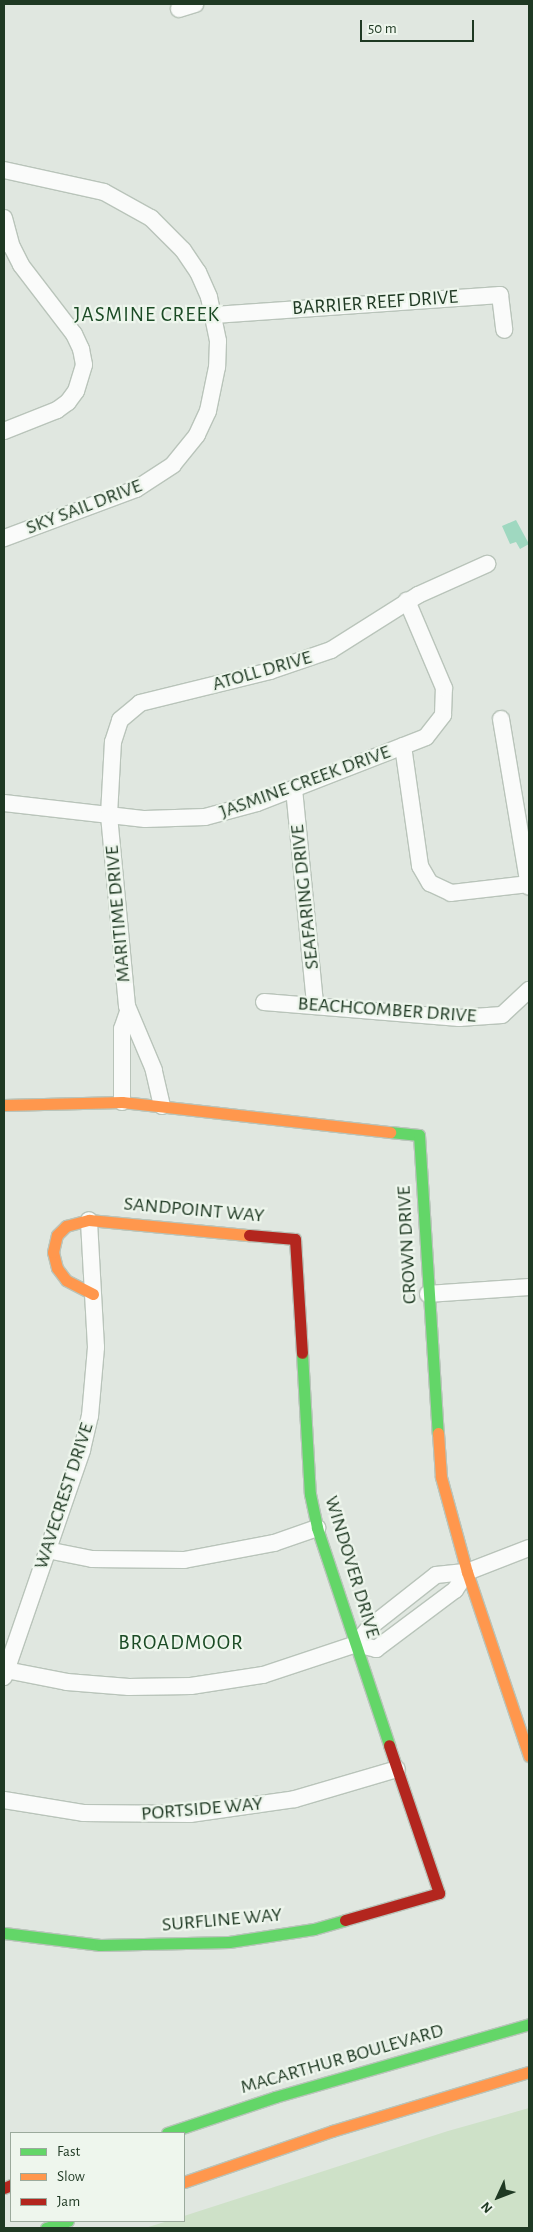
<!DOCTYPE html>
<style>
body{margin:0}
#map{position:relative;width:533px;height:2232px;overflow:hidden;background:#e0e7e0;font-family:"Alegreya Sans",sans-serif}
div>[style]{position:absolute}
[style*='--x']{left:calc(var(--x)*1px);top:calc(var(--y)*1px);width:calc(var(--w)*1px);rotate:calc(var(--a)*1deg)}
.green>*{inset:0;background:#cee1c8}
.water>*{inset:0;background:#9fd8c0}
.roads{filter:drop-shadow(1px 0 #b9c4ba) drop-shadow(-1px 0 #b9c4ba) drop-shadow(0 1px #b9c4ba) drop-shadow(0 -1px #b9c4ba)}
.street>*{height:16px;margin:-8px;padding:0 8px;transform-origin:8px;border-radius:8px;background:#fafbfa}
.fast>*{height:11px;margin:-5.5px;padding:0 5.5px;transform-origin:5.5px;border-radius:5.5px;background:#63d668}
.slow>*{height:11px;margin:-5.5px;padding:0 5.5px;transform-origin:5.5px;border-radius:5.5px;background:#ff974d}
.jam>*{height:11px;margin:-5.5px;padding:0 5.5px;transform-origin:5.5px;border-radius:5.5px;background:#b3261e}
span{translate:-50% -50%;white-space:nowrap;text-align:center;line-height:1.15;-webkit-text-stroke:4.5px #eef6ed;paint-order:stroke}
.street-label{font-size:20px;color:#1f3923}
.neighbourhood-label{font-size:21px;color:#1b4b25;letter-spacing:1px}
.frame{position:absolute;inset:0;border:5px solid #1f3923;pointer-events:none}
.legend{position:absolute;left:10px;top:2132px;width:175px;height:90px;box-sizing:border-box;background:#eef6ed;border:1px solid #9baa9c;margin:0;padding:6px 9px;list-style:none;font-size:15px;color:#1f3923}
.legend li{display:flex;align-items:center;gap:10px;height:25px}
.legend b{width:25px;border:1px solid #9baa9c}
.north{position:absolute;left:473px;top:2172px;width:50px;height:50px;-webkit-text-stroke:4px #eef6ed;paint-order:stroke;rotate:227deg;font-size:14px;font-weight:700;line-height:20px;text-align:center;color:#1f3923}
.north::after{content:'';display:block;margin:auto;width:18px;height:22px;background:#1f3923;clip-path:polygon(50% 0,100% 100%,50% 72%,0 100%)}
.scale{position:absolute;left:360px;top:20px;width:114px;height:22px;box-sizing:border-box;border:2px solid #1f3923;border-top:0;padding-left:6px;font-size:15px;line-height:18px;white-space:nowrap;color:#1f3923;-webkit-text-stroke:4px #eef6ed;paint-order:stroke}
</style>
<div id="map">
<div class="green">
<div style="clip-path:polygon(529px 2108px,529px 2228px,145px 2228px,168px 2221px,184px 2221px,184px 2216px,448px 2131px)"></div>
</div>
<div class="water">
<div style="clip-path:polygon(516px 520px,529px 544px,520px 549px,516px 542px,510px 544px,502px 526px)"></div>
</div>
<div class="roads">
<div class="street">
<div style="--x:179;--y:9;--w:17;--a:-17"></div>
<div style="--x:4;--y:170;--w:102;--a:12.4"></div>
<div style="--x:104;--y:192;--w:54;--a:29"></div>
<div style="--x:151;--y:218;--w:45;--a:45"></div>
<div style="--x:183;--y:250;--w:27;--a:56"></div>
<div style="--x:198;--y:272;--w:27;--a:66"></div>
<div style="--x:209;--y:297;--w:45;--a:78.4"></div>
<div style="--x:218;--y:341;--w:26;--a:92"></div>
<div style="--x:217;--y:367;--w:45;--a:101.6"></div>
<div style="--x:208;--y:411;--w:26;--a:115"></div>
<div style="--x:197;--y:435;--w:38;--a:129"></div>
<div style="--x:173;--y:465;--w:44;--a:147"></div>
<div style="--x:136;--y:489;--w:141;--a:159.6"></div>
<div style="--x:4;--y:218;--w:30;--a:75"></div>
<div style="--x:12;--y:247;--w:20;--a:63"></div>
<div style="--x:21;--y:265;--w:87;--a:52.5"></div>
<div style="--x:74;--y:334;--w:17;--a:65"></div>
<div style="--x:81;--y:349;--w:16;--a:79"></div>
<div style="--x:84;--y:365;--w:27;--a:107"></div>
<div style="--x:76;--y:391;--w:14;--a:126"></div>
<div style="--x:68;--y:402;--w:14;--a:144"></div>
<div style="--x:57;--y:410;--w:57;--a:158.4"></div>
<div style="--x:214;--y:315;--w:287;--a:-4"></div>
<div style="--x:500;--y:295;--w:35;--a:83"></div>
<div style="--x:501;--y:719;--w:170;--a:80.5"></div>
<div style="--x:403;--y:746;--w:121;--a:81.9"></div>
<div style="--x:420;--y:866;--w:20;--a:60"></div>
<div style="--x:430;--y:883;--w:23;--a:25"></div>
<div style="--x:451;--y:893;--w:79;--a:-6.6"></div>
<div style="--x:294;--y:789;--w:217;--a:84.4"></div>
<div style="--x:4;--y:803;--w:142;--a:6.5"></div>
<div style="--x:145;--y:819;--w:60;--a:-1.9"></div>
<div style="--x:205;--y:817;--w:54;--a:-15.1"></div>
<div style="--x:257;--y:803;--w:181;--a:-21.3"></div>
<div style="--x:426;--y:737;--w:28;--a:-52"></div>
<div style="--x:443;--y:715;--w:27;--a:-88"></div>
<div style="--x:444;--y:688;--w:95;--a:-113"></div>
<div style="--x:264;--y:1002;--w:196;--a:4.7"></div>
<div style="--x:459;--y:1018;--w:43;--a:-4"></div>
<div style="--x:502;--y:1015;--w:37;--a:-43"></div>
<div style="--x:122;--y:1102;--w:73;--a:-90"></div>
<div style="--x:122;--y:1029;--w:18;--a:-71"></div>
<div style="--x:162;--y:1106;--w:37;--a:-103"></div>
<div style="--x:154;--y:1070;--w:69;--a:-112.9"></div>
<div style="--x:127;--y:1006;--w:192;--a:-95.4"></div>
<div style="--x:109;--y:815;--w:73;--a:-86.9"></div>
<div style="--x:113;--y:742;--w:23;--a:-72"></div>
<div style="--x:120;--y:720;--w:26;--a:-40"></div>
<div style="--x:140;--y:703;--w:134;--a:-13.8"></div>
<div style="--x:270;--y:671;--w:65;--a:-19"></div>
<div style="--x:331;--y:650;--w:103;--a:-32.3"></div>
<div style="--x:418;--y:595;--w:76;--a:-24.2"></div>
<div style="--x:428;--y:1294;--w:101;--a:-4"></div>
<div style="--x:47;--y:1550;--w:46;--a:11.3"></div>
<div style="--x:92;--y:1559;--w:92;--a:0.6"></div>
<div style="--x:184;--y:1560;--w:92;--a:-10.7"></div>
<div style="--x:274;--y:1543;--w:46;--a:-19.2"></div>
<div style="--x:356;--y:1644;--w:21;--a:14"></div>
<div style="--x:376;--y:1649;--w:99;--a:-36.8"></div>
<div style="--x:455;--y:1590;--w:22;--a:-56"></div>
<div style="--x:6;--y:1670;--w:62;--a:11.1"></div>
<div style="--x:67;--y:1682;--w:62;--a:4.6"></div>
<div style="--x:129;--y:1687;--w:62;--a:-0.9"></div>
<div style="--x:191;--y:1686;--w:73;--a:-8.7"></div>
<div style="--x:263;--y:1675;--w:98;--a:-18.4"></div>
<div style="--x:356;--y:1644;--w:22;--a:-51"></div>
<div style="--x:370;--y:1627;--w:84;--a:-38.2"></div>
<div style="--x:436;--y:1575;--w:31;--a:-6"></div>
<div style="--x:467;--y:1572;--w:66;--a:-21.2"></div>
<div style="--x:4;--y:1677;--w:240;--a:-71"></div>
<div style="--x:82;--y:1450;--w:35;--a:-77"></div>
<div style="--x:90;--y:1416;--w:69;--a:-85"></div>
<div style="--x:96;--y:1347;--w:127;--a:-93.2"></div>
<div style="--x:4;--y:1800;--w:80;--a:9.3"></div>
<div style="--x:83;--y:1813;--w:107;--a:0.5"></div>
<div style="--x:190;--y:1814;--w:106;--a:-8.1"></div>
<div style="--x:295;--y:1799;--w:106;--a:-16.4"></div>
</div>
<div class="fast">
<div style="--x:390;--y:1132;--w:29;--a:6"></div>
<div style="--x:419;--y:1135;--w:299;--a:86.4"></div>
<div style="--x:302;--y:1353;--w:141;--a:86.8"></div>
<div style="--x:310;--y:1494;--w:35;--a:78"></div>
<div style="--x:317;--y:1528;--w:229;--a:71.6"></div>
<div style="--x:4;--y:1933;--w:97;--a:7.1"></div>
<div style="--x:100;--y:1945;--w:129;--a:-1.3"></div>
<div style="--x:229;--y:1942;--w:86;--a:-8.7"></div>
<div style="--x:314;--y:1929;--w:32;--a:-16"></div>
<div style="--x:167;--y:2133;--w:114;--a:-18.4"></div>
<div style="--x:275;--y:2097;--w:264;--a:-16"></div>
<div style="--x:46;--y:2228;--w:23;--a:-18"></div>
</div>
<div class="slow">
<div style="--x:4;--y:1105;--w:118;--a:-1.5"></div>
<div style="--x:122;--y:1102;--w:270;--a:6.4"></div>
<div style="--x:93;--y:1294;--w:30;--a:-153"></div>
<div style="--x:66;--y:1280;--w:15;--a:-127"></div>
<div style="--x:57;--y:1268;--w:16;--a:-104"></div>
<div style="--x:53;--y:1252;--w:17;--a:-77"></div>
<div style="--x:57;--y:1235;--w:13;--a:-45"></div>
<div style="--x:66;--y:1226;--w:24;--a:-15"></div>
<div style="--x:89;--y:1220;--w:161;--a:5.4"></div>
<div style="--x:438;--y:1433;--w:44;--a:86.1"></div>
<div style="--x:441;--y:1477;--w:98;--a:74.7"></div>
<div style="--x:467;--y:1572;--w:194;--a:71.4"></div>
<div style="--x:184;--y:2182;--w:157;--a:-19"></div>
<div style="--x:332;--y:2131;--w:206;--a:-16.7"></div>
</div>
<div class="jam">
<div style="--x:249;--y:1235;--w:46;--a:5"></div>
<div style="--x:295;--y:1239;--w:114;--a:86.5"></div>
<div style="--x:345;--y:1920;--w:98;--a:-16"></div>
<div style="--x:439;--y:1893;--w:156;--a:-108.7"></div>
<div style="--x:4;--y:2188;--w:8;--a:-23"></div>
</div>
</div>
<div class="street-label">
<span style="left:375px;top:303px;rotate:-4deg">BARRIER REEF DRIVE</span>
<span style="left:84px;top:507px;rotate:-21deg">SKY SAIL DRIVE</span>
<span style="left:262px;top:671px;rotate:-16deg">ATOLL DRIVE</span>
<span style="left:305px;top:782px;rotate:-20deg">JASMINE CREEK DRIVE</span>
<span style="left:305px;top:897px;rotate:-96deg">SEAFARING DRIVE</span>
<span style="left:118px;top:914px;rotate:-95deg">MARITIME DRIVE</span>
<span style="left:387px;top:1010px;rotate:4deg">BEACHCOMBER DRIVE</span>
<span style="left:194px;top:1210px;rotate:5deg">SANDPOINT WAY</span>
<span style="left:407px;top:1245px;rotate:-93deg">CROWN DRIVE</span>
<span style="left:64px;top:1496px;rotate:-72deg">WAVECREST DRIVE</span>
<span style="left:352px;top:1567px;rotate:73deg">WINDOVER DRIVE</span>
<span style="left:202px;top:1809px;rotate:-5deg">PORTSIDE WAY</span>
<span style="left:222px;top:1920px;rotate:-5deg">SURFLINE WAY</span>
<span style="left:342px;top:2059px;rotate:-16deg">MACARTHUR BOULEVARD</span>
</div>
<div class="neighbourhood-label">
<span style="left:147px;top:315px">JASMINE CREEK</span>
<span style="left:181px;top:1643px">BROADMOOR</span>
</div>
<div class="frame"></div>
<ul class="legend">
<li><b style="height:6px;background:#63d668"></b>Fast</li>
<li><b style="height:6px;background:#ff974d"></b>Slow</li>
<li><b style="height:6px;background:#b3261e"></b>Jam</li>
</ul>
<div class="north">N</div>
<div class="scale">50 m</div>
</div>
